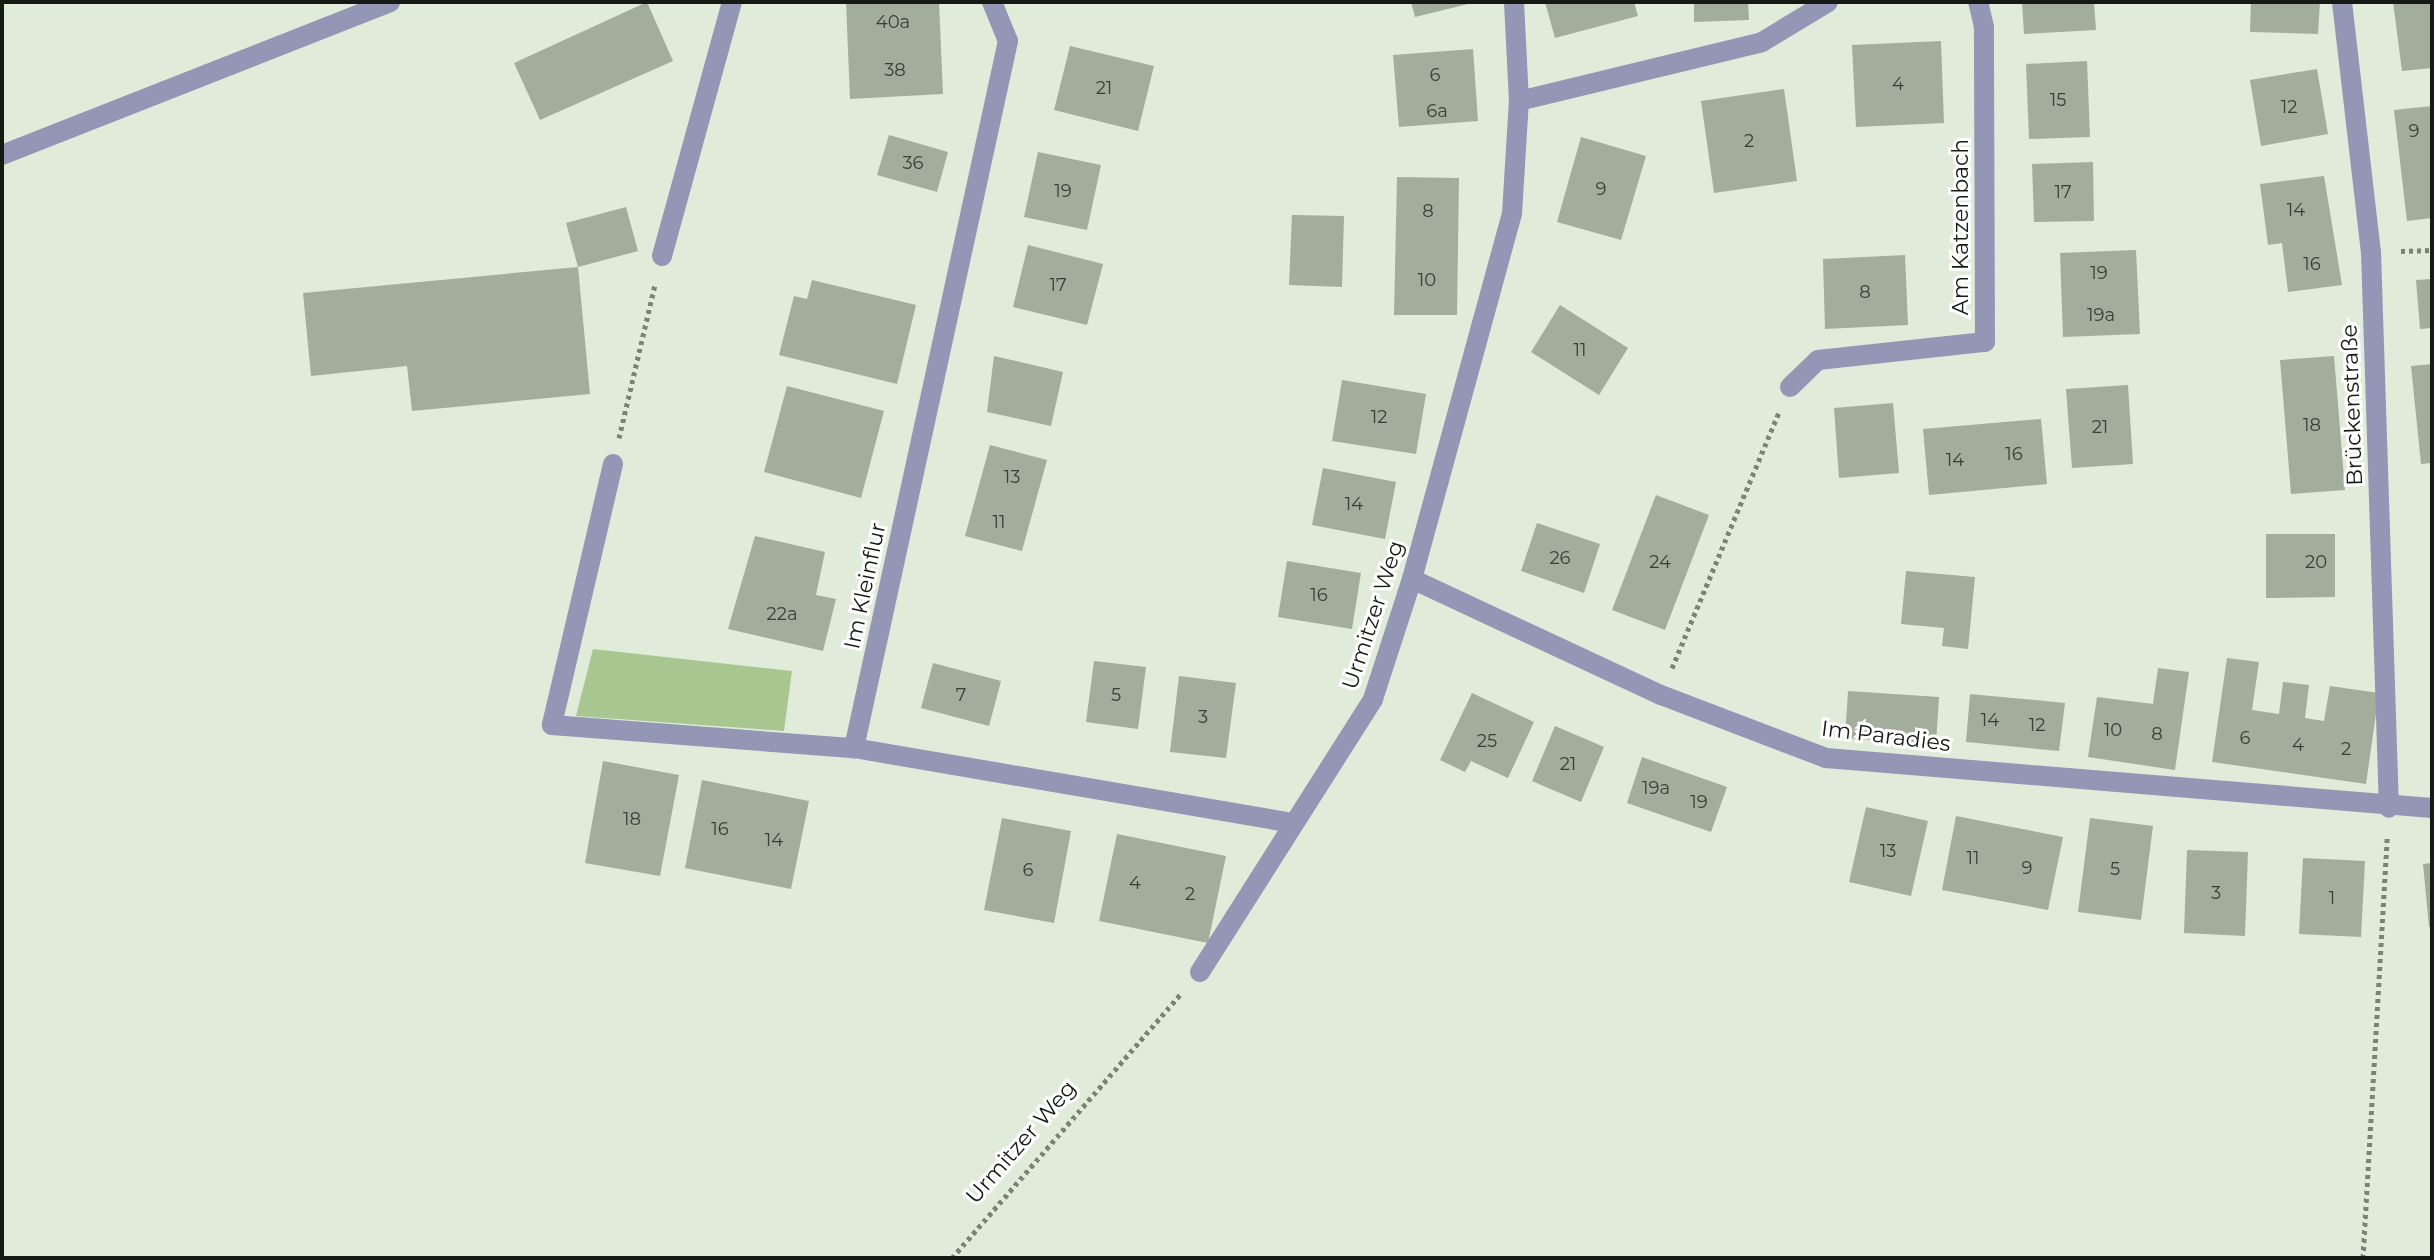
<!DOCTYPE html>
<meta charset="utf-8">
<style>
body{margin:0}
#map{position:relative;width:2434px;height:1260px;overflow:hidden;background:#e0ebd9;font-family:Montserrat,sans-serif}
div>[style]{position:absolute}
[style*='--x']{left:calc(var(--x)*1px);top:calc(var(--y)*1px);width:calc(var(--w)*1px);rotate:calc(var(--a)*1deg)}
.green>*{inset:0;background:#a8c790}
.building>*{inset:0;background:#a3ad9c}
.path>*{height:5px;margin-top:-2.5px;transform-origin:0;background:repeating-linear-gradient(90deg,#7b8276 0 4px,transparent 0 8px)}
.minor>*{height:20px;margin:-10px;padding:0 10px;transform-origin:10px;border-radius:10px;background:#9396b4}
span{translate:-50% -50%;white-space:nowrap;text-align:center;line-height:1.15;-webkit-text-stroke:6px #fff;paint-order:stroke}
.number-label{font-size:18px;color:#393f36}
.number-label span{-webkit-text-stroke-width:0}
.street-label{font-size:22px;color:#161a14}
.frame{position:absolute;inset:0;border:4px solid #161a14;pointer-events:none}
</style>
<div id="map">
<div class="green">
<div style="clip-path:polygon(593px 649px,792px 671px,784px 731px,576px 716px)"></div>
</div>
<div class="building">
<div style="clip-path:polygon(647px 2px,673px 61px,540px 120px,514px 63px)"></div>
<div style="clip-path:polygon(846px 2px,939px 2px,943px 94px,850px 99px)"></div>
<div style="clip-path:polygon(1411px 2px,1472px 2px,1472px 3px,1415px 17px)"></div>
<div style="clip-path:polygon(1545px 2px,1634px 2px,1638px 16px,1555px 38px)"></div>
<div style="clip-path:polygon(1694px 2px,1748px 2px,1749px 20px,1694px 22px)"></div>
<div style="clip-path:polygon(2022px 2px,2094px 2px,2096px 30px,2024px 34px)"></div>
<div style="clip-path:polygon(2251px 2px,2320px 2px,2318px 34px,2250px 32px)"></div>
<div style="clip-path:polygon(2393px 2px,2432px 2px,2432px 68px,2402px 71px)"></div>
<div style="clip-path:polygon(1941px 41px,1944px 123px,1856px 127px,1852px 45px)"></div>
<div style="clip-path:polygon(1070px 46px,1154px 66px,1138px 131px,1054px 110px)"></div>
<div style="clip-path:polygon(1473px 49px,1478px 121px,1399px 127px,1393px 55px)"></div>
<div style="clip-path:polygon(2087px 61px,2090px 137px,2029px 139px,2026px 64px)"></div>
<div style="clip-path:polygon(2317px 69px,2328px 134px,2261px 146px,2250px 80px)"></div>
<div style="clip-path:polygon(1784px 89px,1797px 181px,1714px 193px,1701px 101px)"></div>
<div style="clip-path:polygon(2432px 106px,2432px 218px,2407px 221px,2394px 110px)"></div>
<div style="clip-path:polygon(889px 135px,948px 152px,937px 192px,877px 175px)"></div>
<div style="clip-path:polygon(1581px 137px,1646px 156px,1621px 240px,1557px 222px)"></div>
<div style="clip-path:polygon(1038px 152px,1101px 165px,1087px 230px,1024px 217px)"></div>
<div style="clip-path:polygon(2093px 162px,2094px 221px,2034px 222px,2032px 164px)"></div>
<div style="clip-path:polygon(2324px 176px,2342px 285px,2288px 292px,2282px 243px,2268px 245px,2260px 184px)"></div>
<div style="clip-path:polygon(1397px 177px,1459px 178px,1457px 315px,1394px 315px)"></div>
<div style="clip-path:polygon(626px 207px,638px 251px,578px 267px,566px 223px)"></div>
<div style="clip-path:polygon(1292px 215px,1344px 216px,1342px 287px,1289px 285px)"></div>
<div style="clip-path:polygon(1028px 245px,1103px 264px,1087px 325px,1013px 307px)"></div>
<div style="clip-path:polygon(2136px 250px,2140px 334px,2063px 337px,2060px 253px)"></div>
<div style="clip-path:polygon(1905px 255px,1908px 325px,1825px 329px,1823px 259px)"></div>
<div style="clip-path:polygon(578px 267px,590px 394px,412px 411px,407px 366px,311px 376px,303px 293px)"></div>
<div style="clip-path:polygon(2432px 279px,2432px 328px,2420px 329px,2416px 280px)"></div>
<div style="clip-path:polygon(812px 280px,916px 305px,897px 384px,779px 355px,794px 296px,807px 299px)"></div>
<div style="clip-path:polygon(1560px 305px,1628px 348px,1599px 395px,1531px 352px)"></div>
<div style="clip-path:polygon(994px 356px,1063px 372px,1051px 426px,987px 412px)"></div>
<div style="clip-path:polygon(2334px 356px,2345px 490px,2291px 494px,2280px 360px)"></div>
<div style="clip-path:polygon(2432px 364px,2432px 463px,2421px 464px,2411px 366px)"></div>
<div style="clip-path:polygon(1342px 380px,1426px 394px,1416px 454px,1332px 441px)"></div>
<div style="clip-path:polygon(2128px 385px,2133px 464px,2072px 468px,2066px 389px)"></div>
<div style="clip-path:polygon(787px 386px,884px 411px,861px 498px,764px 472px)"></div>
<div style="clip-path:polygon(1893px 403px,1899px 473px,1839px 478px,1834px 408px)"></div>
<div style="clip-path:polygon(2041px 419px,2047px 484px,1929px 495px,1923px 429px)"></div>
<div style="clip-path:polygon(990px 445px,1047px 460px,1022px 551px,965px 536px)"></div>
<div style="clip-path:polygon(1323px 468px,1396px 482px,1385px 539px,1312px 525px)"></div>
<div style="clip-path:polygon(1656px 495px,1709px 515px,1665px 630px,1612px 610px)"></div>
<div style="clip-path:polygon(1537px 523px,1600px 544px,1584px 593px,1521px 571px)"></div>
<div style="clip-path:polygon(2266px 534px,2335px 534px,2335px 597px,2266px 598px)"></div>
<div style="clip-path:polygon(755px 536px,825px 552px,816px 595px,836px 599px,823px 651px,728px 629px)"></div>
<div style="clip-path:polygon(1287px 561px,1361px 573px,1352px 629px,1278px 617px)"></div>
<div style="clip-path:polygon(1906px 571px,1975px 577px,1968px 649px,1942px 646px,1944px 628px,1901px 624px)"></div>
<div style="clip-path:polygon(2227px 658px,2259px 662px,2252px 710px,2279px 714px,2283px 682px,2309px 685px,2305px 718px,2324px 721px,2330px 686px,2379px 693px,2366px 784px,2212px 762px)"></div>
<div style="clip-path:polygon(1094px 661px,1146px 667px,1138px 729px,1086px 722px)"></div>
<div style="clip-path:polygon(933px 663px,1001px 681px,989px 726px,921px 708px)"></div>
<div style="clip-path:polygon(2158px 668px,2189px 672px,2175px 770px,2088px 757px,2097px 697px,2153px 704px)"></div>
<div style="clip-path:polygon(1179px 676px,1236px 683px,1226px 758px,1170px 752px)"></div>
<div style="clip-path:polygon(1848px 691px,1939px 697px,1936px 744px,1845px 738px)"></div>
<div style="clip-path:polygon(1472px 693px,1534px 722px,1508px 778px,1471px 761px,1465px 772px,1440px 760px)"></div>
<div style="clip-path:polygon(1970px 694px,2065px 703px,2059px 751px,1966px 742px)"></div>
<div style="clip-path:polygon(1555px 726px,1604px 747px,1581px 802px,1532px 781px)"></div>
<div style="clip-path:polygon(1642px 757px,1727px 787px,1711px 832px,1627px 803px)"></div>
<div style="clip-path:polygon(603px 761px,679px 775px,660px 876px,585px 863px)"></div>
<div style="clip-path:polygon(702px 780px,809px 801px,791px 889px,685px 868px)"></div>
<div style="clip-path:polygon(1866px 807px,1928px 821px,1911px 896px,1849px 882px)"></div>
<div style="clip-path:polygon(1956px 816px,2063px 837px,2048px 910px,1942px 890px)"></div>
<div style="clip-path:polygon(1002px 818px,1071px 831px,1054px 923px,984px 910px)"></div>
<div style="clip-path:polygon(2090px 818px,2153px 826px,2141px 920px,2078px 912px)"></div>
<div style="clip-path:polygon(1117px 834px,1226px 856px,1208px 943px,1099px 921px)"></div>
<div style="clip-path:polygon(2187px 850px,2248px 852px,2245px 936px,2184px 933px)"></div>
<div style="clip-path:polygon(2303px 858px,2365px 861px,2361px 937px,2299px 934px)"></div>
<div style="clip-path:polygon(2432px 863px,2432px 927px,2429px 927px,2423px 864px)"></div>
</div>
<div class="path">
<div style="--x:2401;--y:251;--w:31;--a:-2"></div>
<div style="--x:619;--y:438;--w:158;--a:-76.8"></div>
<div style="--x:1672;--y:668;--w:277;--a:-67.3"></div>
<div style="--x:952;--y:1258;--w:349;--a:-49.1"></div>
<div style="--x:2363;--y:1258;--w:422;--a:-86.7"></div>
</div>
<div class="minor">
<div style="--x:992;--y:2;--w:42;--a:67.7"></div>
<div style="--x:1008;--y:41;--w:724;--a:102.29"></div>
<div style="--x:854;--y:748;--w:444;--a:9.7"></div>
<div style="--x:2342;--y:2;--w:252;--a:83.4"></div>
<div style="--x:2371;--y:252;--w:556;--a:88.15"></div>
<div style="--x:1519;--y:101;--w:250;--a:-13.6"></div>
<div style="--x:1762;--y:42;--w:77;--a:-31.2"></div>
<div style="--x:2;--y:155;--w:417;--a:-21.5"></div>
<div style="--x:662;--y:256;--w:263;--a:-74.6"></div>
<div style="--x:1790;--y:387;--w:39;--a:-44"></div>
<div style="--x:1818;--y:360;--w:168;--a:-6.2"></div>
<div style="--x:1985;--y:342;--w:315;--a:-90.2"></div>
<div style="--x:1984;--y:27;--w:26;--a:-103"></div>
<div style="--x:613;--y:464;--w:268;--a:103.2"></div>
<div style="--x:552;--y:725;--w:303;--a:4.4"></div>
<div style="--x:1412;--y:579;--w:275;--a:25"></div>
<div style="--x:1661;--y:695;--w:177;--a:20.9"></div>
<div style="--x:1826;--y:758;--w:608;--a:4.72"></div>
<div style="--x:1200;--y:972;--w:323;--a:-57.6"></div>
<div style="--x:1373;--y:699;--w:126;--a:-72"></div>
<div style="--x:1412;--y:579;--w:378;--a:-74.7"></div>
<div style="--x:1512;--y:214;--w:113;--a:-86.5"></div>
<div style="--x:1519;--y:101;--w:99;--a:-92.9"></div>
</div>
<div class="number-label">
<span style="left:893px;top:22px">40a</span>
<span style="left:895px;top:70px">38</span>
<span style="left:1435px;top:75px">6</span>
<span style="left:1898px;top:84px">4</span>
<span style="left:1104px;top:88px">21</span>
<span style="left:2058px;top:100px">15</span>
<span style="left:2289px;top:107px">12</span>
<span style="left:1437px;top:111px">6a</span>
<span style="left:2414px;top:131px">9</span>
<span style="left:1749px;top:141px">2</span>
<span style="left:913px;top:163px">36</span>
<span style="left:1601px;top:189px">9</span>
<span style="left:1063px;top:191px">19</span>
<span style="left:2063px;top:192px">17</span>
<span style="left:2296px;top:210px">14</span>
<span style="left:1428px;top:211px">8</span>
<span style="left:2312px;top:264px">16</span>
<span style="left:2099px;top:273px">19</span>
<span style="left:1427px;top:280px">10</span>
<span style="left:1058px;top:285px">17</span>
<span style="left:1865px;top:292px">8</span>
<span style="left:2101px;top:315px">19a</span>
<span style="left:1580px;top:350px">11</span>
<span style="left:1379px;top:417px">12</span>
<span style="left:2312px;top:425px">18</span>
<span style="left:2100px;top:427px">21</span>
<span style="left:2014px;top:454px">16</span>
<span style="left:1955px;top:460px">14</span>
<span style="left:1012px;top:477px">13</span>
<span style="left:1354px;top:504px">14</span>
<span style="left:999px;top:522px">11</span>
<span style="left:1560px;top:558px">26</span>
<span style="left:1660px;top:562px">24</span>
<span style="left:2316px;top:562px">20</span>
<span style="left:1319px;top:595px">16</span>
<span style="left:782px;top:614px">22a</span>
<span style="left:961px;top:695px">7</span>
<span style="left:1116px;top:695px">5</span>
<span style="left:1203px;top:717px">3</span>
<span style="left:1990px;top:720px">14</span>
<span style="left:2037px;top:725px">12</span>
<span style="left:2113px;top:730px">10</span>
<span style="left:2157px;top:734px">8</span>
<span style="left:2245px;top:738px">6</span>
<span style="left:1487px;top:741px">25</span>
<span style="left:2298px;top:745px">4</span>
<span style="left:2346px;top:749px">2</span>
<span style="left:1568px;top:764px">21</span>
<span style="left:1656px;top:788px">19a</span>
<span style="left:1699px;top:802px">19</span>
<span style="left:632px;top:819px">18</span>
<span style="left:720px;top:829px">16</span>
<span style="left:774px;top:840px">14</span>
<span style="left:1888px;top:851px">13</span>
<span style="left:1973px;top:858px">11</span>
<span style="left:2027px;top:868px">9</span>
<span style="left:2115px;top:869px">5</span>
<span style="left:1028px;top:870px">6</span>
<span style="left:1135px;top:883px">4</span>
<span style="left:2216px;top:893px">3</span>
<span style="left:1190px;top:894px">2</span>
<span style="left:2332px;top:898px">1</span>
</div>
<div class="street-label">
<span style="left:1961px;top:227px;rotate:-90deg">Am Katzenbach</span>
<span style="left:2352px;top:405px;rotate:-92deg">Brückenstraße</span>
<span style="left:865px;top:586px;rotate:-78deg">Im Kleinflur</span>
<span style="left:1373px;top:615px;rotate:-72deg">Urmitzer Weg</span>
<span style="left:1886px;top:736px;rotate:7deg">Im Paradies</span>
<span style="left:1021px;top:1142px;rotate:-49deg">Urmitzer Weg</span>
</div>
<div class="frame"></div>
</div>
